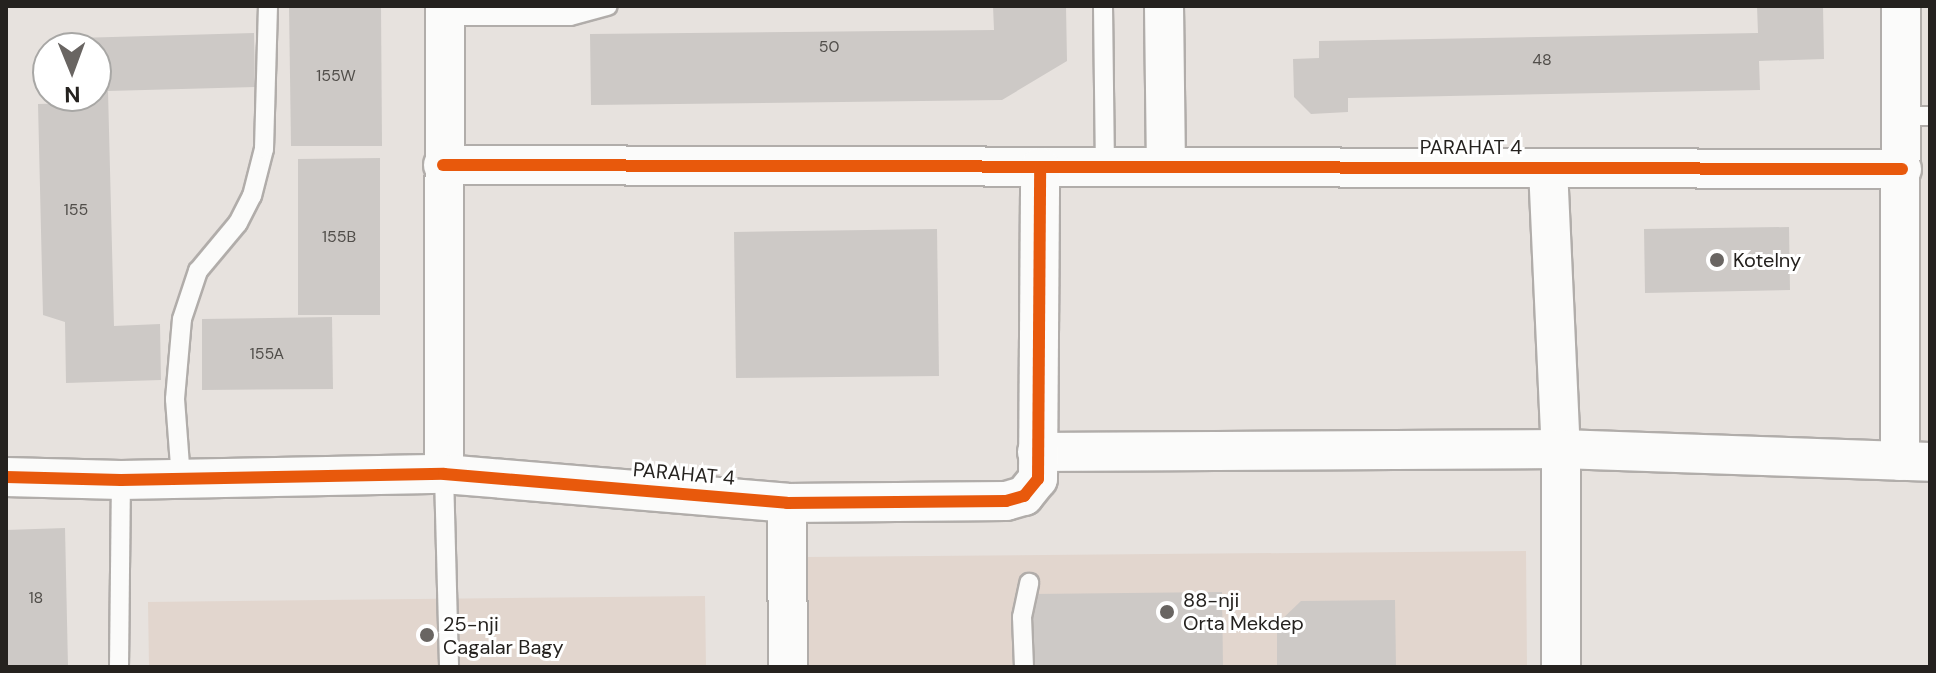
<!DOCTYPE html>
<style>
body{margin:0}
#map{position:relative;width:1936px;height:673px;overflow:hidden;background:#e7e2de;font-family:"DM Sans",sans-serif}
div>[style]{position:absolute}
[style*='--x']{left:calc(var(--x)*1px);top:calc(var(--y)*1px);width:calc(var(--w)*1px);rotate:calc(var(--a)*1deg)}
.built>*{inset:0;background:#e2d6ce}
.building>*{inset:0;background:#cdc9c6}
.roads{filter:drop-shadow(2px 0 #b1adaa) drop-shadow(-2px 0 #b1adaa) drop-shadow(0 2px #b1adaa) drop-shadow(0 -2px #b1adaa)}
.service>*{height:18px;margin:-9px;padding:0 9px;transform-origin:9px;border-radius:9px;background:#fbfbfa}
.minor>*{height:38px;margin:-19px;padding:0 19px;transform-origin:19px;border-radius:19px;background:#fbfbfa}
.cycleway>*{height:12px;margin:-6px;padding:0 6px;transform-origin:6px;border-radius:6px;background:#e8590c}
.dots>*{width:22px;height:22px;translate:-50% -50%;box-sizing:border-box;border:4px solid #fff;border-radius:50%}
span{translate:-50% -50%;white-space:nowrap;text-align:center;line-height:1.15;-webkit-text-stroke:6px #fff;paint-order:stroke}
.number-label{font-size:16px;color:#514e4a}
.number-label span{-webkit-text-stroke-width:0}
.street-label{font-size:20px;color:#25221f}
.poi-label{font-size:20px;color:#25221f}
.left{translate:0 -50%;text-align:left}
.frame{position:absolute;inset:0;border:8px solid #25221f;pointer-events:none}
.north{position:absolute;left:32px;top:32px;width:80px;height:80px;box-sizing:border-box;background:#fff;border:2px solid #a8a7a5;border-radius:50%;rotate:179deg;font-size:22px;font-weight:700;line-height:32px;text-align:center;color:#25221f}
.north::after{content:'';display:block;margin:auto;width:28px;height:36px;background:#696562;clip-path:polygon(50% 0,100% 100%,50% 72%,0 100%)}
</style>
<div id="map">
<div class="built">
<div style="clip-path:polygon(1526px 551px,1527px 667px,807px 667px,806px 557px)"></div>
<div style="clip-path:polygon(705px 596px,706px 667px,149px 667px,148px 602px)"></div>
</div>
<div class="building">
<div style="clip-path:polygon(289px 6px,381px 6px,382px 146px,291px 146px)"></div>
<div style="clip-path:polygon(993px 6px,1066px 6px,1067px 61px,1002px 100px,591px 105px,590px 34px,994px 30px)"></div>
<div style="clip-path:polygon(1757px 6px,1823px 6px,1824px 59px,1759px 61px,1760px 90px,1348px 98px,1348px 112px,1311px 114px,1294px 97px,1293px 59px,1319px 58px,1319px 41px,1758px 33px)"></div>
<div style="clip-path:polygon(254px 33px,255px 87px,108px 91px,114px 326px,160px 324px,161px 380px,66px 383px,65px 322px,43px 315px,38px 104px,79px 103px,78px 96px,96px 96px,96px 48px,77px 48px,77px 38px)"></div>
<div style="clip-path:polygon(380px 158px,380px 315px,298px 315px,298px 159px)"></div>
<div style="clip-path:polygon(1789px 227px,1790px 290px,1645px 293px,1644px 229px)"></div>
<div style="clip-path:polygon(937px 229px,939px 376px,736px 378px,734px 232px)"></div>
<div style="clip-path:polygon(332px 317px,333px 389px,202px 390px,202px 319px)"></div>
<div style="clip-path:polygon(65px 528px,68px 667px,6px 667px,6px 530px)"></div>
<div style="clip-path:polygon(1222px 592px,1223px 667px,1033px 667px,1033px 594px)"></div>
<div style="clip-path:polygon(1395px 600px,1396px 667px,1277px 667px,1277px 624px,1301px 601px)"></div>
</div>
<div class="roads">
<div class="service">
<div style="--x:1103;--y:6;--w:161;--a:89.3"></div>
<div style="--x:445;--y:16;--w:125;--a:0"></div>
<div style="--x:570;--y:16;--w:39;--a:-15"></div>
<div style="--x:1901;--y:116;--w:29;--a:0"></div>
<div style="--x:444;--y:474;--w:193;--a:88.5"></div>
<div style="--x:181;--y:479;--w:80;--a:-94.3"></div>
<div style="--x:175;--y:399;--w:80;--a:-85"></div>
<div style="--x:182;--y:319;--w:51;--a:-71.6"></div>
<div style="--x:198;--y:271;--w:62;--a:-50.2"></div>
<div style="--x:238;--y:223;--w:30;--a:-63"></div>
<div style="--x:252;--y:196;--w:49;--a:-75.7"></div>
<div style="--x:264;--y:149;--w:143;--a:-88.4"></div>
<div style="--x:119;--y:667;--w:187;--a:-89.4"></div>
<div style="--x:1024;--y:667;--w:50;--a:-92.3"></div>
<div style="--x:1022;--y:617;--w:35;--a:-78"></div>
</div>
<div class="minor">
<div style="--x:1164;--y:6;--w:161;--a:89.3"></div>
<div style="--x:443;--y:165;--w:1459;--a:0.16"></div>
<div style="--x:1548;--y:168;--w:281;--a:87.4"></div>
<div style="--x:1561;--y:449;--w:218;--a:90"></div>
<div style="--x:1037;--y:452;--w:524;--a:-0.33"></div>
<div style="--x:1561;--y:449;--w:369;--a:2"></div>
<div style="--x:1900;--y:461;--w:455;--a:-89.9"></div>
<div style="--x:444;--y:474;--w:468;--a:-89.9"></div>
<div style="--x:6;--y:477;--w:115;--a:1.5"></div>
<div style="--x:121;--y:480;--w:323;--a:-1.1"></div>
<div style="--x:444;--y:474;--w:344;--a:4.8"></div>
<div style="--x:787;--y:503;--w:219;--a:-0.5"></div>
<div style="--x:1006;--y:501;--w:19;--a:-16"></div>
<div style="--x:1024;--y:496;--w:22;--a:-51"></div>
<div style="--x:1038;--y:479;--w:312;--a:-89.6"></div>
<div style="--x:787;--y:503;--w:164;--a:89.7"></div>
</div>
</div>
<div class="cycleway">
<div style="--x:443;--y:165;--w:1459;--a:0.16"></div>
<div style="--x:6;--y:477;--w:115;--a:1.5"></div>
<div style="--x:121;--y:480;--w:323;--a:-1.1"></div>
<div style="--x:444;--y:474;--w:344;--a:4.8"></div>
<div style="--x:787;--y:503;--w:219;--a:-0.5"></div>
<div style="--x:1006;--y:501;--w:19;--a:-16"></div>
<div style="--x:1024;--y:496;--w:22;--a:-51"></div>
<div style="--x:1038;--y:479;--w:312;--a:-89.6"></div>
</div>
<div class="dots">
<div style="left:1717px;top:260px;background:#696562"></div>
<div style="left:1167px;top:612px;background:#696562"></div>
<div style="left:427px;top:635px;background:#696562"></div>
</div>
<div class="number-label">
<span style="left:829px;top:47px">50</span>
<span style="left:1542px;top:60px">48</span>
<span style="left:336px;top:76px">155W</span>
<span style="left:76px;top:210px">155</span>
<span style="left:339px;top:237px">155B</span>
<span style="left:267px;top:354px">155A</span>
<span style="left:36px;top:598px">18</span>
</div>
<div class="street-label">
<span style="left:1471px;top:147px">PARAHAT 4</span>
<span style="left:684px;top:474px;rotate:5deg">PARAHAT 4</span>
</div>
<div class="poi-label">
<span class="left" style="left:1733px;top:260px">Kotelny</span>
<span class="left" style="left:1183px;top:612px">88-nji<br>Orta Mekdep</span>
<span class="left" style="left:443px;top:636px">25-nji<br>Cagalar Bagy</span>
</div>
<div class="frame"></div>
<div class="north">N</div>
</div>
